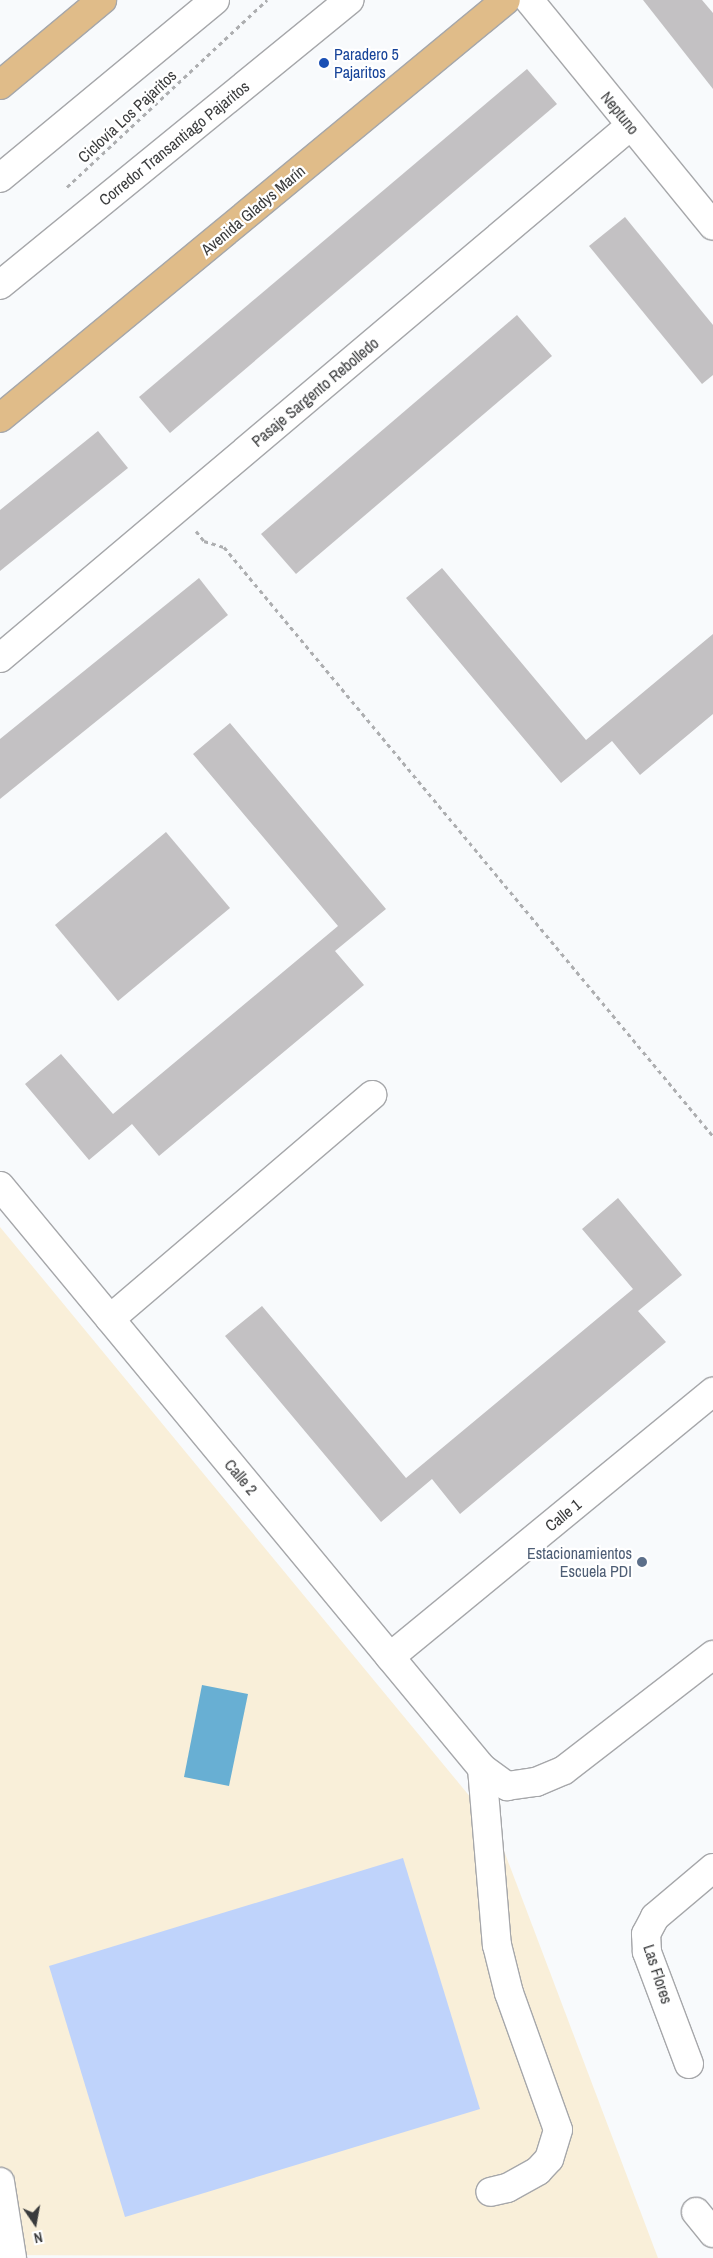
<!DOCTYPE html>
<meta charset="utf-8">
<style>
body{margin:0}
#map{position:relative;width:713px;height:2258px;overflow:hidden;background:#f8fafc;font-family:"Archivo Narrow",sans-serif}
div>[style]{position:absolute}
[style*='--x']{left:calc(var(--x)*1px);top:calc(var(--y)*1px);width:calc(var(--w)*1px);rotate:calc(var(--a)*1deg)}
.education>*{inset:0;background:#f9efd9}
.green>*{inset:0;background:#bfd3fb}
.water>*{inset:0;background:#68afd3}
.building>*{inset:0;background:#c3c1c3}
.path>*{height:3px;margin-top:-1.5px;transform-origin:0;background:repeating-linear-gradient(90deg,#adaeb0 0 4px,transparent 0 8px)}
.roads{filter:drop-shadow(1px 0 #a6a7aa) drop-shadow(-1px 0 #a6a7aa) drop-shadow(0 1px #a6a7aa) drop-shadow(0 -1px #a6a7aa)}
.minor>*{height:28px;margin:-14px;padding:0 14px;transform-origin:14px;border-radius:14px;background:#fff}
.major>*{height:28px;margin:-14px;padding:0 14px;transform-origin:14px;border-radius:14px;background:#e0bc89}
.dots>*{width:14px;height:14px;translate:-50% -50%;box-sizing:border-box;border:2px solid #fff;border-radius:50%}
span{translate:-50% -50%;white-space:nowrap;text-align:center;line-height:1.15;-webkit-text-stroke:4.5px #fff;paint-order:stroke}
.transit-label{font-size:16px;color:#164399}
.left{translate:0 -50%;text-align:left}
.street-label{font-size:16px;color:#3a3b3c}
.service-label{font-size:16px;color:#4e5e75}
.right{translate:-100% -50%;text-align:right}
.north{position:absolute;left:10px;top:2198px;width:50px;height:50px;-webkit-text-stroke:4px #fff;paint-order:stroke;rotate:168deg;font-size:14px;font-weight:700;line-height:20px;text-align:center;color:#3a3b3c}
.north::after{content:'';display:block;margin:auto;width:18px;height:22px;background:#3a3b3c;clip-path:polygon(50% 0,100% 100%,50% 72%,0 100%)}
</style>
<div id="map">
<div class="education">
<div style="clip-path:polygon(0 1227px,495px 1827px,658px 2258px,0 2255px)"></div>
</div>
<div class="green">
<div style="clip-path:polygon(403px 1858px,480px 2109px,125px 2217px,49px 1966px)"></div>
</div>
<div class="water">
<div style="clip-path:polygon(202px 1685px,248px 1694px,229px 1786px,184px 1777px)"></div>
</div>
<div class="building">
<div style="clip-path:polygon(643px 0,702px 0,713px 13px,713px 89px)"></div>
<div style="clip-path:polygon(527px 69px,557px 104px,170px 433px,139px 397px)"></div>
<div style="clip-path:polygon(625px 217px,713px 325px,713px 375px,702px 384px,589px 246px)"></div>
<div style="clip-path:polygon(517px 315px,552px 356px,296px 574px,261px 534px)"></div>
<div style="clip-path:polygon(98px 431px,128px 468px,0 571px,0 510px)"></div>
<div style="clip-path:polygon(442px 568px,586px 740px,713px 634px,713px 714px,640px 775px,612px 741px,561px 783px,406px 598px)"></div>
<div style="clip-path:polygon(199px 578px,228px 615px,0 799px,0 739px)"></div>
<div style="clip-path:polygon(230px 723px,386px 909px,335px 951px,364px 985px,159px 1156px,132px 1124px,89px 1160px,25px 1084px,61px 1054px,113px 1114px,338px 926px,193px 754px)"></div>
<div style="clip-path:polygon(166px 832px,230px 908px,118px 1001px,55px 925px)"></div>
<div style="clip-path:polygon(618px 1198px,682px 1275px,638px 1311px,666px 1342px,460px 1514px,432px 1479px,381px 1522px,225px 1336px,262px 1306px,406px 1478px,633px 1289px,582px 1229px)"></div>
</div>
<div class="path">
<div style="--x:67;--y:187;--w:274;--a:-43.1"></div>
<div style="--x:196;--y:531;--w:13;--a:51"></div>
<div style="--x:204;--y:541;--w:21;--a:17"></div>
<div style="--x:224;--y:547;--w:766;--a:50.3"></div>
</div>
<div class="roads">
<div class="minor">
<div style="--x:529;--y:0;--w:291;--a:50.8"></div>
<div style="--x:0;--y:178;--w:279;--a:-39.6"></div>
<div style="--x:0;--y:285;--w:451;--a:-39.2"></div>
<div style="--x:0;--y:658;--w:825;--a:-40.18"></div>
<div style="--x:0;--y:1186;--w:756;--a:50.37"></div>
<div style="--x:482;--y:1768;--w:31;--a:36"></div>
<div style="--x:507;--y:1786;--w:29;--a:-8"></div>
<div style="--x:536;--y:1782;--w:30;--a:-23"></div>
<div style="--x:564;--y:1770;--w:188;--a:-37.7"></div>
<div style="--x:110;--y:1319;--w:345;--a:-40.5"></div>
<div style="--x:390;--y:1657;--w:418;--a:-39.4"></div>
<div style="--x:482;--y:1768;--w:178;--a:85.2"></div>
<div style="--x:497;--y:1945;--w:49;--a:76"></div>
<div style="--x:509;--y:1993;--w:145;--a:70.3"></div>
<div style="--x:558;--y:2130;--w:30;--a:107"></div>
<div style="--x:549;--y:2159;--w:16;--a:133"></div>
<div style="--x:538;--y:2171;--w:35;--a:151"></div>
<div style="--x:507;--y:2188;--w:17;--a:167"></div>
<div style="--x:689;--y:2064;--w:120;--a:-110.6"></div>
<div style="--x:647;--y:1952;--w:18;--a:-93"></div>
<div style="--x:646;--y:1934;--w:19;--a:-62"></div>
<div style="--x:655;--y:1917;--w:76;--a:-40.2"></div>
<div style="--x:0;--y:2182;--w:77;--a:81"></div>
<div style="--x:696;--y:2212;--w:27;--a:51"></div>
</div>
<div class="major">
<div style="--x:0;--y:85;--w:133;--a:-39.8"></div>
<div style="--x:0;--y:418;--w:656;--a:-39.56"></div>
</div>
</div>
<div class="dots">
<div style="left:324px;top:63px;background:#1a4fb4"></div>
<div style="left:642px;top:1562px;background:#5c6f8a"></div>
</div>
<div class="transit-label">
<span class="left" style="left:334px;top:63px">Paradero 5<br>Pajaritos</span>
</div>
<div class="street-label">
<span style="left:620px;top:113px;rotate:51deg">Neptuno</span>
<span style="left:127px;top:116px;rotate:-43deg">Ciclovía Los Pajaritos</span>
<span style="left:174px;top:143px;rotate:-39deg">Corredor Transantiago Pajaritos</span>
<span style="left:253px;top:210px;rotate:-40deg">Avenida Gladys Marín</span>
<span style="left:315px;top:392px;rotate:-40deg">Pasaje Sargento Rebolledo</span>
<span style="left:241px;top:1477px;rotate:50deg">Calle 2</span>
<span style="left:563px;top:1515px;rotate:-39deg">Calle 1</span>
<span style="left:658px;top:1974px;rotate:72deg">Las Flores</span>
</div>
<div class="service-label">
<span class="right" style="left:632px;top:1562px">Estacionamientos<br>Escuela PDI</span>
</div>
<div class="north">N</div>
</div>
